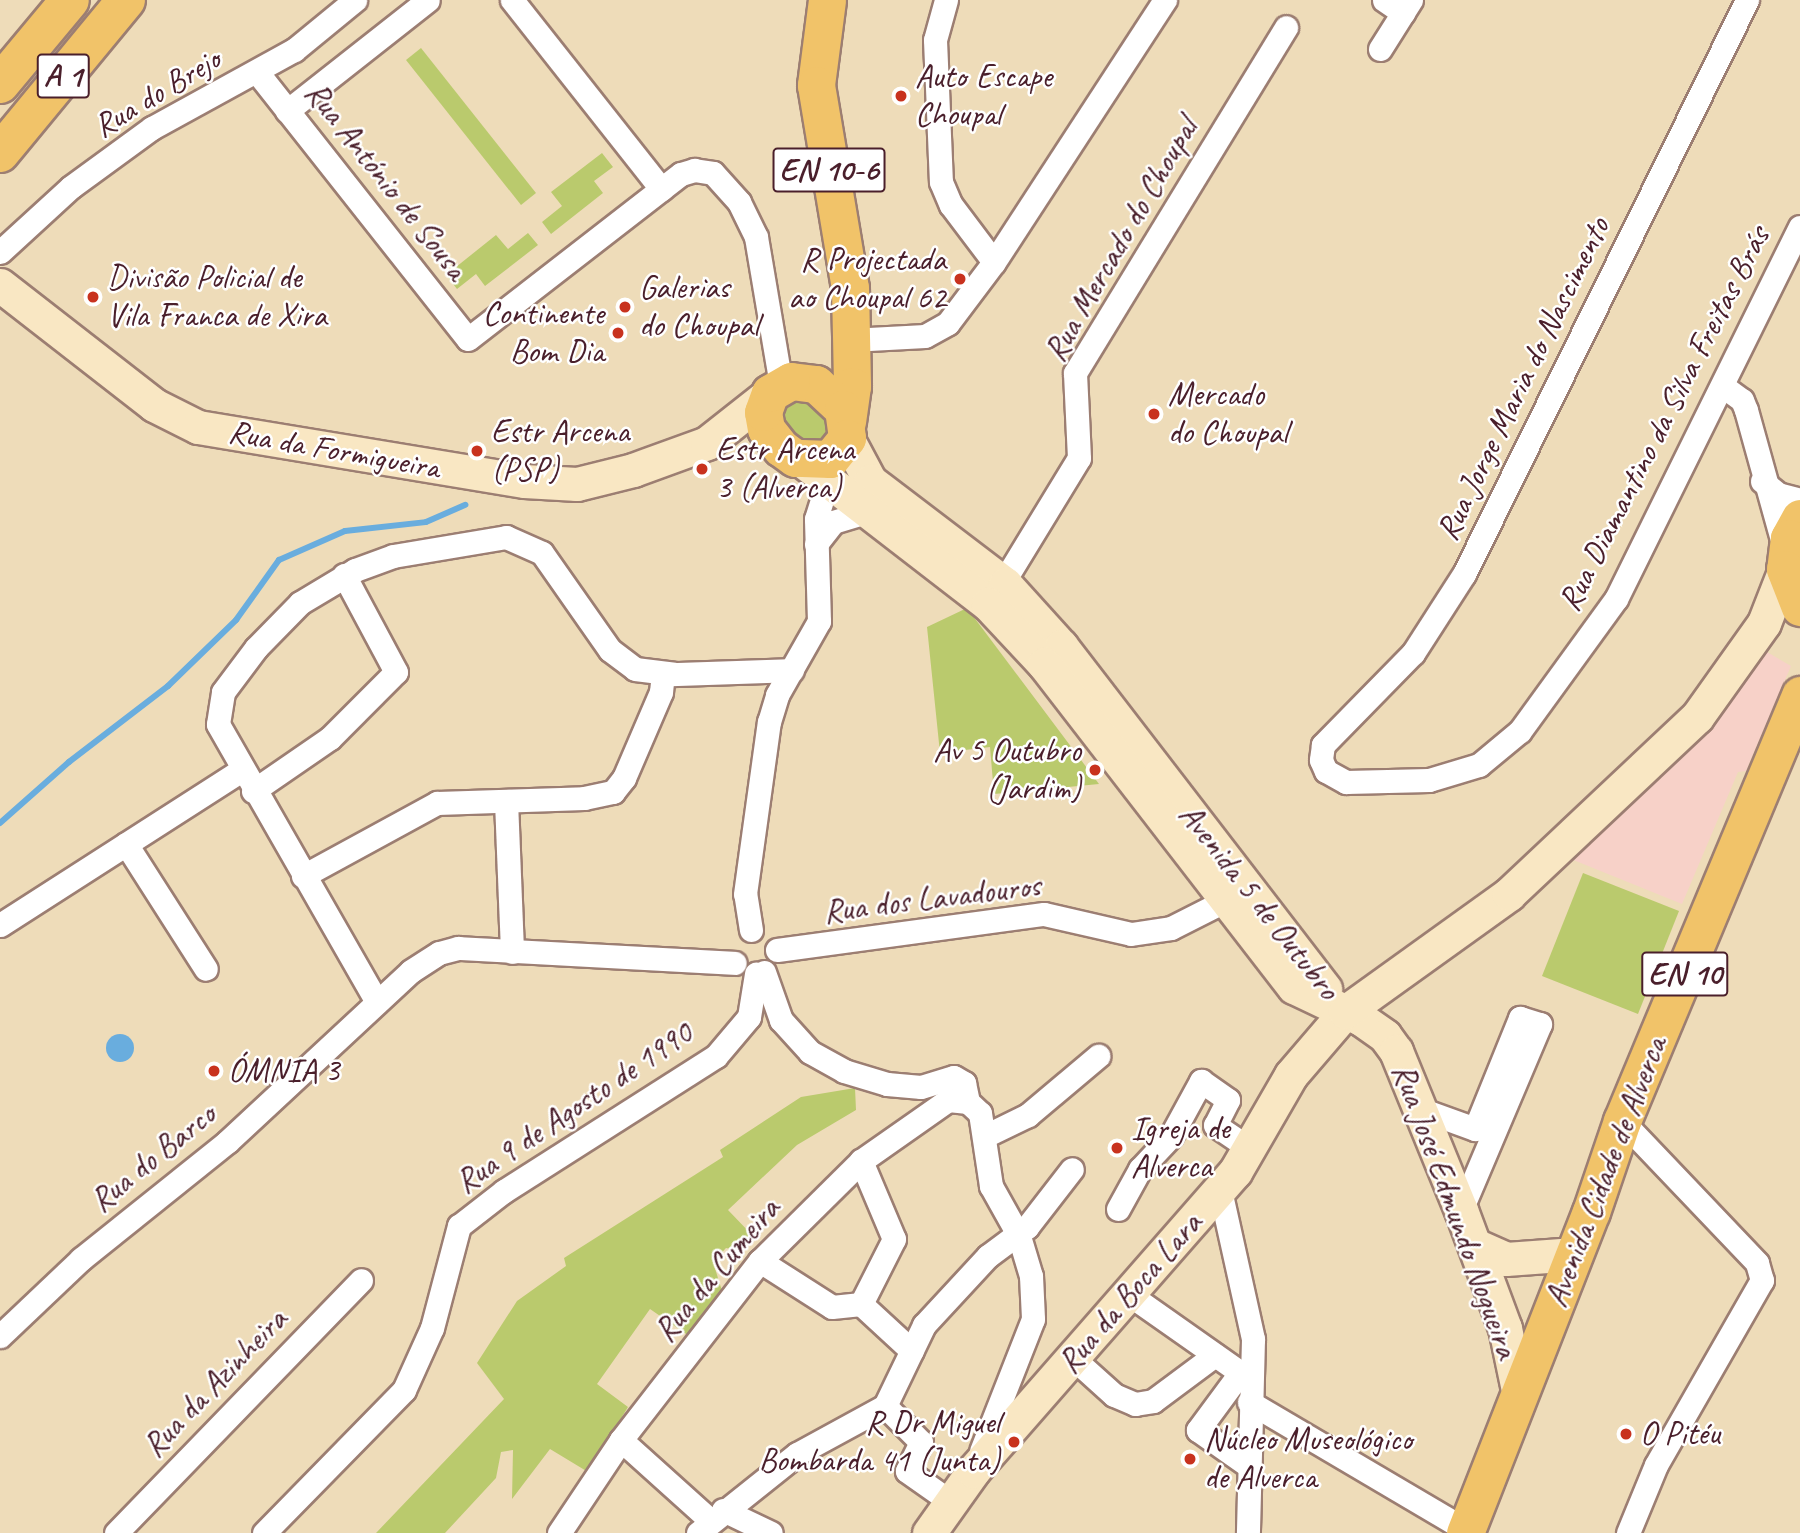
<!DOCTYPE html>
<meta charset="utf-8">
<style>
body{margin:0}
#map{position:relative;width:1800px;height:1533px;overflow:hidden;background:#eedcb9;font-family:Caveat,sans-serif}
div>[style]{position:absolute}
[style*='--x']{left:calc(var(--x)*1px);top:calc(var(--y)*1px);width:calc(var(--w)*1px);rotate:calc(var(--a)*1deg)}
.built>*{inset:0;background:#f7d1c8}
.green>*{inset:0;background:#baca6d}
.water>*{inset:0;background:#69adde}
.round{border-radius:50%}
.stream>*{height:6px;margin:-3px;padding:0 3px;transform-origin:3px;border-radius:3px;background:#69adde}
.roads{filter:drop-shadow(2px 0 #9c7e72) drop-shadow(-2px 0 #9c7e72) drop-shadow(0 2px #9c7e72) drop-shadow(0 -2px #9c7e72)}
.street>*{height:23px;margin:-11.5px;padding:0 11.5px;transform-origin:11.5px;border-radius:11.5px;background:#fff}
.secondary>*{height:33px;margin:-16.5px;padding:0 16.5px;transform-origin:16.5px;border-radius:16.5px;background:#f9e7c3}
.primary>*{height:37px;margin:-18.5px;padding:0 18.5px;transform-origin:18.5px;border-radius:18.5px;background:#f1c369}
.highway>*{height:38px;margin:-19px;padding:0 19px;transform-origin:19px;border-radius:19px;background:#f1c369}
.dots>*{width:19px;height:19px;translate:-50% -50%;box-sizing:border-box;border:4px solid #fff;border-radius:50%}
span{translate:-50% -50%;white-space:nowrap;text-align:center;line-height:1.15;-webkit-text-stroke:5px #fff;paint-order:stroke}
.shield-label span{padding:2px 5px;background:#fff;border:2px solid;border-radius:5px;-webkit-text-stroke-width:0}
.shield-label{font-size:32px;color:#4a1f2b;font-weight:700}
.poi-label{font-size:33px;color:#4a1f2b}
.left{translate:0 -50%;text-align:left}
.right{translate:-100% -50%;text-align:right}
.street-label{font-size:33px;color:#4a1f2b}
</style>
<div id="map">
<div class="built">
<div style="clip-path:polygon(1767px 652px,1791px 666px,1746px 771px,1738px 772px,1682px 904px,1566px 857px,1734px 693px)"></div>
</div>
<div class="green">
<div style="clip-path:polygon(421px 48px,536px 193px,521px 205px,406px 60px)"></div>
<div style="clip-path:polygon(602px 153px,613px 167px,594px 181px,603px 193px,551px 234px,542px 222px,562px 206px,551px 192px)"></div>
<div style="clip-path:polygon(528px 233px,538px 245px,485px 286px,476px 274px,457px 289px,446px 275px,496px 235px,508px 249px)"></div>
<div style="clip-path:polygon(809px 393px,835px 430px,818px 448px,784px 436px,779px 404px)"></div>
<div style="clip-path:polygon(967px 608px,1099px 784px,994px 794px,990px 747px,940px 753px,927px 627px)"></div>
<div style="clip-path:polygon(1583px 873px,1679px 911px,1638px 1014px,1542px 976px)"></div>
<div style="clip-path:polygon(855px 1088px,856px 1110px,797px 1145px,728px 1210px,753px 1236px,739px 1251px,726px 1248px,713px 1262px,723px 1294px,689px 1336px,650px 1309px,597px 1384px,628px 1407px,588px 1472px,550px 1449px,512px 1499px,513px 1450px,501px 1452px,496px 1478px,445px 1533px,376px 1533px,504px 1399px,477px 1363px,517px 1301px,566px 1266px,564px 1258px,723px 1157px,720px 1150px,801px 1097px)"></div>
</div>
<div class="water">
<div class="round" style="left:106px;top:1034px;width:28px;height:28px"></div>
</div>
<div class="stream">
<div style="--x:0;--y:823;--w:92;--a:-41.5"></div>
<div style="--x:69;--y:762;--w:125;--a:-37.5"></div>
<div style="--x:168;--y:686;--w:95;--a:-44.1"></div>
<div style="--x:236;--y:620;--w:74;--a:-54.4"></div>
<div style="--x:279;--y:560;--w:72;--a:-23.7"></div>
<div style="--x:345;--y:531;--w:81;--a:-6.3"></div>
<div style="--x:426;--y:522;--w:43;--a:-23.6"></div>
</div>
<div class="roads">
<div class="street">
<div style="--x:512;--y:0;--w:241;--a:51.7"></div>
<div style="--x:946;--y:0;--w:41;--a:105.4"></div>
<div style="--x:935;--y:40;--w:142;--a:87.6"></div>
<div style="--x:941;--y:182;--w:25;--a:67"></div>
<div style="--x:951;--y:205;--w:71;--a:53"></div>
<div style="--x:1384;--y:0;--w:23;--a:34"></div>
<div style="--x:1747;--y:0;--w:640;--a:116.24"></div>
<div style="--x:1464;--y:574;--w:94;--a:122.8"></div>
<div style="--x:1413;--y:653;--w:129;--a:134.4"></div>
<div style="--x:1323;--y:745;--w:15;--a:98"></div>
<div style="--x:1321;--y:760;--w:12;--a:66"></div>
<div style="--x:1326;--y:771;--w:23;--a:29"></div>
<div style="--x:1346;--y:782;--w:83;--a:-1.4"></div>
<div style="--x:1429;--y:780;--w:52;--a:-16.7"></div>
<div style="--x:1479;--y:765;--w:53;--a:-39.7"></div>
<div style="--x:1520;--y:731;--w:163;--a:-54"></div>
<div style="--x:1616;--y:599;--w:415;--a:-63.7"></div>
<div style="--x:1380;--y:49;--w:58;--a:-57.7"></div>
<div style="--x:257;--y:72;--w:340;--a:51.7"></div>
<div style="--x:468;--y:339;--w:269;--a:-37.8"></div>
<div style="--x:681;--y:174;--w:14;--a:-17"></div>
<div style="--x:694;--y:170;--w:19;--a:9"></div>
<div style="--x:713;--y:173;--w:39;--a:48"></div>
<div style="--x:739;--y:202;--w:39;--a:64"></div>
<div style="--x:756;--y:237;--w:150;--a:80.4"></div>
<div style="--x:287;--y:111;--w:179;--a:-38.2"></div>
<div style="--x:0;--y:252;--w:96;--a:-42.5"></div>
<div style="--x:71;--y:187;--w:100;--a:-36.1"></div>
<div style="--x:152;--y:128;--w:162;--a:-28.8"></div>
<div style="--x:294;--y:50;--w:79;--a:-39.3"></div>
<div style="--x:850;--y:340;--w:75;--a:-3.1"></div>
<div style="--x:925;--y:336;--w:26;--a:-29"></div>
<div style="--x:948;--y:323;--w:76;--a:-53"></div>
<div style="--x:994;--y:262;--w:313;--a:-56.9"></div>
<div style="--x:1724;--y:387;--w:22;--a:36"></div>
<div style="--x:1742;--y:400;--w:11;--a:68"></div>
<div style="--x:1746;--y:410;--w:146;--a:74.5"></div>
<div style="--x:1762;--y:481;--w:21;--a:39"></div>
<div style="--x:1778;--y:494;--w:23;--a:15"></div>
<div style="--x:816;--y:544;--w:28;--a:-52"></div>
<div style="--x:833;--y:522;--w:38;--a:-17"></div>
<div style="--x:996;--y:594;--w:159;--a:-58.6"></div>
<div style="--x:1079;--y:458;--w:85;--a:-92.7"></div>
<div style="--x:1075;--y:373;--w:405;--a:-58.6"></div>
<div style="--x:253;--y:791;--w:93;--a:-34.5"></div>
<div style="--x:330;--y:738;--w:93;--a:-45"></div>
<div style="--x:396;--y:672;--w:110;--a:-118.2"></div>
<div style="--x:506;--y:801;--w:151;--a:87.7"></div>
<div style="--x:126;--y:844;--w:148;--a:57.4"></div>
<div style="--x:303;--y:876;--w:153;--a:-28.6"></div>
<div style="--x:437;--y:803;--w:147;--a:-1.9"></div>
<div style="--x:584;--y:798;--w:30;--a:-12"></div>
<div style="--x:613;--y:792;--w:18;--a:-52"></div>
<div style="--x:624;--y:778;--w:94;--a:-66.7"></div>
<div style="--x:661;--y:692;--w:18;--a:-84"></div>
<div style="--x:0;--y:925;--w:287;--a:-32.7"></div>
<div style="--x:751;--y:930;--w:36;--a:-99"></div>
<div style="--x:745;--y:894;--w:174;--a:-82.1"></div>
<div style="--x:769;--y:722;--w:28;--a:-73"></div>
<div style="--x:777;--y:695;--w:85;--a:-60.4"></div>
<div style="--x:819;--y:621;--w:102;--a:-91.7"></div>
<div style="--x:816;--y:519;--w:53;--a:-72.6"></div>
<div style="--x:777;--y:950;--w:269;--a:-7.7"></div>
<div style="--x:1044;--y:914;--w:89;--a:12.9"></div>
<div style="--x:1131;--y:934;--w:40;--a:-8.5"></div>
<div style="--x:1171;--y:928;--w:77;--a:-26.9"></div>
<div style="--x:764;--y:972;--w:51;--a:70.5"></div>
<div style="--x:781;--y:1020;--w:43;--a:47.8"></div>
<div style="--x:810;--y:1052;--w:39;--a:29"></div>
<div style="--x:844;--y:1071;--w:45;--a:16.8"></div>
<div style="--x:887;--y:1084;--w:34;--a:5"></div>
<div style="--x:921;--y:1087;--w:34;--a:-17"></div>
<div style="--x:954;--y:1077;--w:12;--a:31"></div>
<div style="--x:964;--y:1083;--w:19;--a:78"></div>
<div style="--x:377;--y:1002;--w:320;--a:-119.8"></div>
<div style="--x:218;--y:724;--w:32;--a:-81"></div>
<div style="--x:223;--y:692;--w:55;--a:-53.1"></div>
<div style="--x:256;--y:648;--w:63;--a:-45.6"></div>
<div style="--x:300;--y:603;--w:64;--a:-31"></div>
<div style="--x:355;--y:570;--w:40;--a:-20.2"></div>
<div style="--x:393;--y:556;--w:115;--a:-9.5"></div>
<div style="--x:506;--y:537;--w:39;--a:24"></div>
<div style="--x:542;--y:553;--w:118;--a:55"></div>
<div style="--x:610;--y:650;--w:31;--a:37"></div>
<div style="--x:635;--y:669;--w:39;--a:7"></div>
<div style="--x:674;--y:674;--w:118;--a:-1.9"></div>
<div style="--x:968;--y:1102;--w:16;--a:43"></div>
<div style="--x:980;--y:1113;--w:74;--a:81.4"></div>
<div style="--x:991;--y:1186;--w:57;--a:60.8"></div>
<div style="--x:1019;--y:1236;--w:42;--a:73.3"></div>
<div style="--x:1031;--y:1276;--w:43;--a:87.3"></div>
<div style="--x:1033;--y:1319;--w:142;--a:111.5"></div>
<div style="--x:1420;--y:1109;--w:59;--a:20"></div>
<div style="--x:1475;--y:1129;--w:120;--a:-67.9"></div>
<div style="--x:1520;--y:1018;--w:21;--a:17"></div>
<div style="--x:1540;--y:1024;--w:202;--a:113"></div>
<div style="--x:1622;--y:1121;--w:196;--a:46.4"></div>
<div style="--x:1757;--y:1263;--w:18;--a:74"></div>
<div style="--x:1762;--y:1280;--w:213;--a:119.8"></div>
<div style="--x:1656;--y:1465;--w:74;--a:112.4"></div>
<div style="--x:987;--y:1135;--w:46;--a:-26"></div>
<div style="--x:1028;--y:1115;--w:92;--a:-40.1"></div>
<div style="--x:1220;--y:1190;--w:153;--a:77.5"></div>
<div style="--x:1253;--y:1339;--w:194;--a:91.5"></div>
<div style="--x:1118;--y:1209;--w:46;--a:-61.2"></div>
<div style="--x:1140;--y:1169;--w:45;--a:-46.8"></div>
<div style="--x:1171;--y:1136;--w:63;--a:-61.4"></div>
<div style="--x:1201;--y:1081;--w:33;--a:35"></div>
<div style="--x:1228;--y:1100;--w:28;--a:117"></div>
<div style="--x:1215;--y:1125;--w:41;--a:34.1"></div>
<div style="--x:760;--y:1261;--w:85;--a:32.6"></div>
<div style="--x:832;--y:1307;--w:29;--a:-6"></div>
<div style="--x:1130;--y:1295;--w:148;--a:35.1"></div>
<div style="--x:861;--y:1304;--w:73;--a:-63.1"></div>
<div style="--x:894;--y:1239;--w:85;--a:-112.9"></div>
<div style="--x:861;--y:1304;--w:69;--a:42.7"></div>
<div style="--x:0;--y:1336;--w:112;--a:-43.5"></div>
<div style="--x:81;--y:1259;--w:187;--a:-38.7"></div>
<div style="--x:227;--y:1142;--w:251;--a:-42.9"></div>
<div style="--x:411;--y:971;--w:33;--a:-33"></div>
<div style="--x:439;--y:953;--w:20;--a:-15"></div>
<div style="--x:458;--y:948;--w:277;--a:3.1"></div>
<div style="--x:1074;--y:1359;--w:54;--a:42"></div>
<div style="--x:1114;--y:1395;--w:23;--a:23"></div>
<div style="--x:1135;--y:1404;--w:18;--a:-9"></div>
<div style="--x:1153;--y:1401;--w:77;--a:-36.6"></div>
<div style="--x:1240;--y:1373;--w:71;--a:126.4"></div>
<div style="--x:1198;--y:1430;--w:62;--a:35.2"></div>
<div style="--x:1249;--y:1402;--w:252;--a:30.5"></div>
<div style="--x:885;--y:1406;--w:51;--a:45"></div>
<div style="--x:921;--y:1442;--w:32;--a:116"></div>
<div style="--x:907;--y:1471;--w:54;--a:35.2"></div>
<div style="--x:621;--y:1440;--w:120;--a:42"></div>
<div style="--x:723;--y:1510;--w:53;--a:25.6"></div>
<div style="--x:116;--y:1533;--w:352;--a:-45.9"></div>
<div style="--x:264;--y:1533;--w:200;--a:-45.6"></div>
<div style="--x:404;--y:1390;--w:68;--a:-65.7"></div>
<div style="--x:432;--y:1328;--w:106;--a:-75.2"></div>
<div style="--x:459;--y:1226;--w:57;--a:-37.9"></div>
<div style="--x:504;--y:1191;--w:251;--a:-32.5"></div>
<div style="--x:716;--y:1056;--w:51;--a:-49.8"></div>
<div style="--x:749;--y:1017;--w:44;--a:-80.8"></div>
<div style="--x:559;--y:1533;--w:112;--a:-56.3"></div>
<div style="--x:621;--y:1440;--w:227;--a:-52.2"></div>
<div style="--x:760;--y:1261;--w:142;--a:-44.7"></div>
<div style="--x:861;--y:1161;--w:106;--a:-35"></div>
<div style="--x:948;--y:1100;--w:20;--a:6"></div>
<div style="--x:698;--y:1533;--w:127;--a:-38.6"></div>
<div style="--x:797;--y:1454;--w:100;--a:-28.6"></div>
<div style="--x:885;--y:1406;--w:90;--a:-64.3"></div>
<div style="--x:924;--y:1325;--w:94;--a:-47.2"></div>
<div style="--x:988;--y:1256;--w:49;--a:-36.6"></div>
<div style="--x:1027;--y:1227;--w:73;--a:-52.2"></div>
</div>
<div class="secondary">
<div style="--x:0;--y:285;--w:195;--a:37.9"></div>
<div style="--x:154;--y:405;--w:49;--a:26.6"></div>
<div style="--x:198;--y:427;--w:330;--a:9.4"></div>
<div style="--x:524;--y:481;--w:53;--a:3.2"></div>
<div style="--x:577;--y:484;--w:58;--a:-14"></div>
<div style="--x:633;--y:470;--w:79;--a:-20"></div>
<div style="--x:707;--y:443;--w:80;--a:-38.4"></div>
<div style="--x:847;--y:438;--w:49;--a:61.9"></div>
<div style="--x:870;--y:481;--w:170;--a:37.3"></div>
<div style="--x:1005;--y:584;--w:84;--a:47.9"></div>
<div style="--x:1061;--y:646;--w:433;--a:52.4"></div>
<div style="--x:804;--y:462;--w:232;--a:37.7"></div>
<div style="--x:988;--y:604;--w:82;--a:47"></div>
<div style="--x:1044;--y:664;--w:408;--a:52.3"></div>
<div style="--x:1294;--y:987;--w:74;--a:25.5"></div>
<div style="--x:1361;--y:1019;--w:29;--a:35"></div>
<div style="--x:1385;--y:1036;--w:19;--a:54"></div>
<div style="--x:1396;--y:1051;--w:172;--a:67.8"></div>
<div style="--x:1461;--y:1210;--w:126;--a:69.6"></div>
<div style="--x:1505;--y:1328;--w:68;--a:78.2"></div>
<div style="--x:1475;--y:1245;--w:34;--a:24"></div>
<div style="--x:1506;--y:1259;--w:69;--a:-4.1"></div>
<div style="--x:929;--y:1533;--w:76;--a:-54.6"></div>
<div style="--x:973;--y:1471;--w:398;--a:-48.8"></div>
<div style="--x:1235;--y:1172;--w:112;--a:-60"></div>
<div style="--x:1291;--y:1075;--w:83;--a:-49.4"></div>
<div style="--x:1345;--y:1012;--w:202;--a:-35.7"></div>
<div style="--x:1509;--y:894;--w:258;--a:-43.3"></div>
<div style="--x:1697;--y:717;--w:115;--a:-54.5"></div>
<div style="--x:1764;--y:623;--w:58;--a:-68.7"></div>
</div>
<div class="primary">
<div style="--x:827;--y:0;--w:86;--a:97.4"></div>
<div style="--x:816;--y:85;--w:206;--a:80.5"></div>
<div style="--x:850;--y:288;--w:98;--a:88.8"></div>
<div style="--x:852;--y:386;--w:36;--a:98"></div>
<div style="--x:791;--y:381;--w:25;--a:7"></div>
<div style="--x:816;--y:384;--w:37;--a:43"></div>
<div style="--x:843;--y:409;--w:29;--a:82"></div>
<div style="--x:847;--y:438;--w:27;--a:129"></div>
<div style="--x:830;--y:459;--w:35;--a:-178"></div>
<div style="--x:795;--y:458;--w:17;--a:-144"></div>
<div style="--x:781;--y:448;--w:24;--a:-128"></div>
<div style="--x:766;--y:429;--w:17;--a:-100"></div>
<div style="--x:763;--y:412;--w:20;--a:-70"></div>
<div style="--x:770;--y:393;--w:24;--a:-30"></div>
<div style="--x:1800;--y:518;--w:23;--a:119"></div>
<div style="--x:1789;--y:538;--w:31;--a:97"></div>
<div style="--x:1785;--y:569;--w:41;--a:68.5"></div>
<div style="--x:1465;--y:1533;--w:345;--a:-68.6"></div>
<div style="--x:1591;--y:1212;--w:96;--a:-71.2"></div>
<div style="--x:1622;--y:1121;--w:462;--a:-67.3"></div>
</div>
<div class="highway">
<div style="--x:0;--y:84;--w:109;--a:-50.2"></div>
<div style="--x:0;--y:153;--w:198;--a:-50.5"></div>
</div>
</div>
<div class="dots">
<div style="left:901px;top:96px;background:#c8321e"></div>
<div style="left:960px;top:279px;background:#c8321e"></div>
<div style="left:93px;top:297px;background:#c8321e"></div>
<div style="left:625px;top:307px;background:#c8321e"></div>
<div style="left:618px;top:333px;background:#c8321e"></div>
<div style="left:1154px;top:414px;background:#c8321e"></div>
<div style="left:477px;top:451px;background:#c8321e"></div>
<div style="left:702px;top:469px;background:#c8321e"></div>
<div style="left:1095px;top:770px;background:#c8321e"></div>
<div style="left:214px;top:1071px;background:#c8321e"></div>
<div style="left:1117px;top:1148px;background:#c8321e"></div>
<div style="left:1626px;top:1434px;background:#c8321e"></div>
<div style="left:1014px;top:1442px;background:#c8321e"></div>
<div style="left:1190px;top:1459px;background:#c8321e"></div>
</div>
<div class="shield-label">
<span style="left:63px;top:76px">A 1</span>
<span style="left:829px;top:170px">EN 10-6</span>
<span style="left:1685px;top:974px">EN 10</span>
</div>
<div class="poi-label">
<span class="left" style="left:915px;top:96px">Auto Escape<br>Choupal</span>
<span class="right" style="left:946px;top:279px">R Projectada<br>ao Choupal 62</span>
<span class="left" style="left:107px;top:297px">Divisão Policial de<br>Vila Franca de Xira</span>
<span class="left" style="left:639px;top:307px">Galerias<br>do Choupal</span>
<span class="right" style="left:604px;top:333px">Continente<br>Bom Dia</span>
<span class="left" style="left:1168px;top:414px">Mercado<br>do Choupal</span>
<span class="left" style="left:491px;top:451px">Estr Arcena<br>(PSP)</span>
<span class="left" style="left:716px;top:469px">Estr Arcena<br>3 (Alverca)</span>
<span class="right" style="left:1081px;top:770px">Av 5 Outubro<br>(Jardim)</span>
<span class="left" style="left:228px;top:1071px">ÓMNIA 3</span>
<span class="left" style="left:1131px;top:1148px">Igreja de<br>Alverca</span>
<span class="right" style="left:1000px;top:1442px">R Dr Miguel<br>Bombarda 41 (Junta)</span>
<span class="left" style="left:1640px;top:1434px">O Pitéu</span>
<span class="left" style="left:1204px;top:1459px">Núcleo Museológico<br>de Alverca</span>
</div>
<div class="street-label">
<span style="left:157px;top:93px;rotate:-31deg">Rua do Brejo</span>
<span style="left:386px;top:181px;rotate:52deg">Rua António de Sousa</span>
<span style="left:1121px;top:240px;rotate:-60deg">Rua Mercado do Choupal</span>
<span style="left:1523px;top:379px;rotate:-64deg">Rua Jorge Maria do Nascimento</span>
<span style="left:1664px;top:419px;rotate:-63deg">Rua Diamantino da Silva Freitas Brás</span>
<span style="left:334px;top:450px;rotate:10deg">Rua da Formigueira</span>
<span style="left:932px;top:899px;rotate:-7deg">Rua dos Lavadouros</span>
<span style="left:1259px;top:902px;rotate:52deg">Avenida 5 de Outubro</span>
<span style="left:574px;top:1108px;rotate:-34deg">Rua 9 de Agosto de 1990</span>
<span style="left:153px;top:1158px;rotate:-39deg">Rua do Barco</span>
<span style="left:1606px;top:1172px;rotate:-69deg">Avenida Cidade de Alverca</span>
<span style="left:1455px;top:1211px;rotate:70deg">Rua José Edmundo Nogueira</span>
<span style="left:717px;top:1270px;rotate:-50deg">Rua da Cumeira</span>
<span style="left:1130px;top:1293px;rotate:-49deg">Rua da Boca Lara</span>
<span style="left:215px;top:1383px;rotate:-46deg">Rua da Azinheira</span>
</div>
</div>
